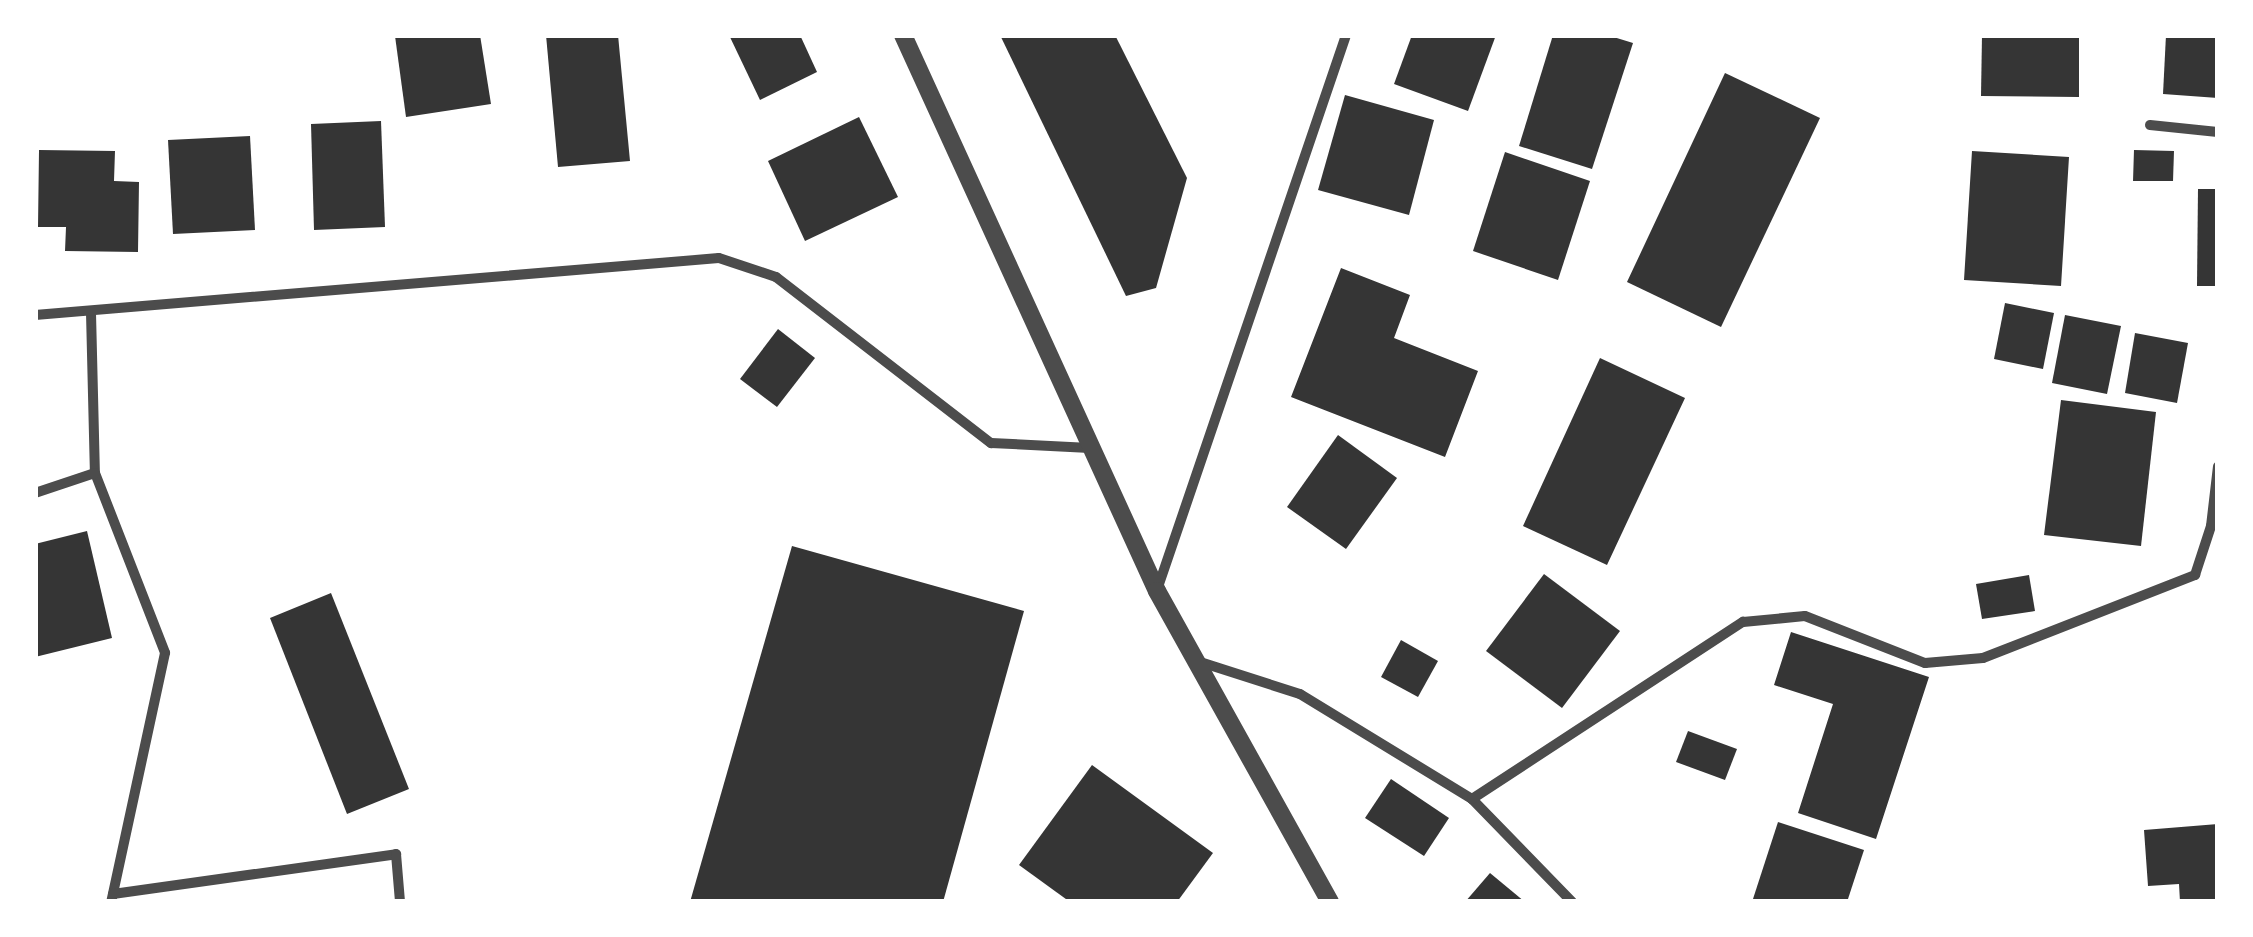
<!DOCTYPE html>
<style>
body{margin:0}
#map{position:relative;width:2253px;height:937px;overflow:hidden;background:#fff;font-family:"Source Sans 3",sans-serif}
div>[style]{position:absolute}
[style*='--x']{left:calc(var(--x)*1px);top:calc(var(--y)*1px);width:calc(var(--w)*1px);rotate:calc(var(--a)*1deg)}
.building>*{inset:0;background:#353535}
.minor>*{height:10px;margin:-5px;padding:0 5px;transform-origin:5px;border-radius:5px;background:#4c4c4c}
.tertiary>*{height:18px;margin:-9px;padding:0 9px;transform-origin:9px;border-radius:9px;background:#4c4c4c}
span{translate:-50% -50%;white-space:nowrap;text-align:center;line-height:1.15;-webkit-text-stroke:8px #fff;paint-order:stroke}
.frame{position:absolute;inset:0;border:38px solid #fff;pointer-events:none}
</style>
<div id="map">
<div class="building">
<div style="clip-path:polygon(480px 35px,491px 104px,406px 117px,395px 36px)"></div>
<div style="clip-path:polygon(546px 35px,618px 35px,630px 161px,558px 167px)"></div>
<div style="clip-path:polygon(729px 35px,800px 35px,817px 72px,760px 100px)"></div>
<div style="clip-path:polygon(1000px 35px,1115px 35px,1187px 178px,1156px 288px,1126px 296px)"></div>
<div style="clip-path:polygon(1412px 35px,1496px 35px,1468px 111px,1394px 84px)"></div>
<div style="clip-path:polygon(1553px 35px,1607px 35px,1633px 43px,1592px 169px,1519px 146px)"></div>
<div style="clip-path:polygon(1982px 35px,2079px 35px,2079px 97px,1981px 96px)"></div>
<div style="clip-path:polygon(2166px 35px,2218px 35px,2218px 98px,2163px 94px)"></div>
<div style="clip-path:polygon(1725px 73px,1820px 118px,1721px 327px,1627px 282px)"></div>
<div style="clip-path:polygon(1345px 95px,1434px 120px,1409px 215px,1318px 190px)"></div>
<div style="clip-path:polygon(859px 117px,898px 197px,805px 241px,768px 161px)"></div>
<div style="clip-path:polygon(381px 121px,385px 227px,314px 230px,311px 124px)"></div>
<div style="clip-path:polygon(250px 136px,255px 230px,173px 234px,168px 140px)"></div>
<div style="clip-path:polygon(39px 150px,115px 151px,114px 181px,139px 182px,138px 252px,65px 251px,66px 227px,38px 227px)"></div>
<div style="clip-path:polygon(2134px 150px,2174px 151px,2173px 181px,2133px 181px)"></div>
<div style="clip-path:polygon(1972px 151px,2069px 157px,2061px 286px,1964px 280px)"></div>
<div style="clip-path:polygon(1505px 152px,1590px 181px,1558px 280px,1473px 251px)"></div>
<div style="clip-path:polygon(2198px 189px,2218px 189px,2218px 286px,2197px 286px)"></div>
<div style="clip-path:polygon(1341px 268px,1410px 295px,1394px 338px,1478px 371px,1445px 457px,1291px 397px)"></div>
<div style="clip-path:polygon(2005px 303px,2054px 313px,2043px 369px,1994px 359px)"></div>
<div style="clip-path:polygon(2065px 315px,2121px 326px,2107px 394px,2052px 383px)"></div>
<div style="clip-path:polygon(778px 329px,815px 358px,777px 407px,740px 379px)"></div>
<div style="clip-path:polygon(2135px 333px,2188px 343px,2177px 403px,2125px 393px)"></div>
<div style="clip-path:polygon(1600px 358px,1685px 398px,1607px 565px,1523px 526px)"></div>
<div style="clip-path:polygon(2061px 400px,2156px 412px,2141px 546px,2044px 535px)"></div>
<div style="clip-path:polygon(1338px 435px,1397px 478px,1346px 549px,1287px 507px)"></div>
<div style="clip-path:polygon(87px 531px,112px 638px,35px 657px,35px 544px)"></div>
<div style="clip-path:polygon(792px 546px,1024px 611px,943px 902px,690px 902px)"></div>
<div style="clip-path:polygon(1544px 574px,1620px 631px,1562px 708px,1486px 651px)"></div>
<div style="clip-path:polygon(2029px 575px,2035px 611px,1982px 619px,1976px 584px)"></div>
<div style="clip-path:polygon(331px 593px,409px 789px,347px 814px,270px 618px)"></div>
<div style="clip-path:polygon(1791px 632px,1929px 677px,1876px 839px,1798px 813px,1833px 704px,1774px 685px)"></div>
<div style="clip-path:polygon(1401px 640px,1438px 661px,1418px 697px,1381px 677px)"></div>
<div style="clip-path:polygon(1688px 731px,1737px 749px,1725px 780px,1676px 762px)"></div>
<div style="clip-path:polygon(1092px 765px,1213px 853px,1177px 902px,1070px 902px,1019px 865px)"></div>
<div style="clip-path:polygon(1391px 779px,1449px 818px,1424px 856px,1365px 818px)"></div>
<div style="clip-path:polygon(1778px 822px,1864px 850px,1847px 902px,1752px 902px)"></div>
<div style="clip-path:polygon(2218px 824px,2218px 902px,2180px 902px,2179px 884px,2148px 886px,2144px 830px)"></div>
<div style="clip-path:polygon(1490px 873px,1525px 902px,1465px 902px)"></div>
</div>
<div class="minor">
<div style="--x:2150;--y:125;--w:68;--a:5.9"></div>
<div style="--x:91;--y:313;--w:160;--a:88.6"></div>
<div style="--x:95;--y:473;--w:193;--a:68.7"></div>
<div style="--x:165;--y:653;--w:255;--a:102.2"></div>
<div style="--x:35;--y:315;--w:686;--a:-4.76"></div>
<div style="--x:719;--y:258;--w:60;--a:18.4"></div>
<div style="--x:776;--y:277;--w:272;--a:37.7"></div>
<div style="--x:991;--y:443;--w:99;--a:2.9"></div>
<div style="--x:35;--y:493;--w:63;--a:-18.4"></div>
<div style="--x:1157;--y:590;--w:586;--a:-71.19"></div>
<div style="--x:1197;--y:661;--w:108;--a:17.8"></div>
<div style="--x:1300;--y:694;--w:202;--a:31.4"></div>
<div style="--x:1472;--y:799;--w:144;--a:45.8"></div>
<div style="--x:1472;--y:799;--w:324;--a:-33.2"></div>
<div style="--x:1743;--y:622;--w:62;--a:-5.5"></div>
<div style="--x:1805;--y:616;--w:129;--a:21.4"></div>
<div style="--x:1925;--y:663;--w:58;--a:-4.9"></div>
<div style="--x:1983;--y:658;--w:228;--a:-21.4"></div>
<div style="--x:2195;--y:575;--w:52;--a:-71.9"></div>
<div style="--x:2211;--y:526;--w:60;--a:-83.3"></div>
<div style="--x:113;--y:894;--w:286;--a:-8"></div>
<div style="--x:396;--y:854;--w:48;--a:85.2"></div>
</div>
<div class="tertiary">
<div style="--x:903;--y:35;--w:611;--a:65.45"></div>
<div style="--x:1157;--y:591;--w:356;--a:60.9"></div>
</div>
<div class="frame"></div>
</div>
